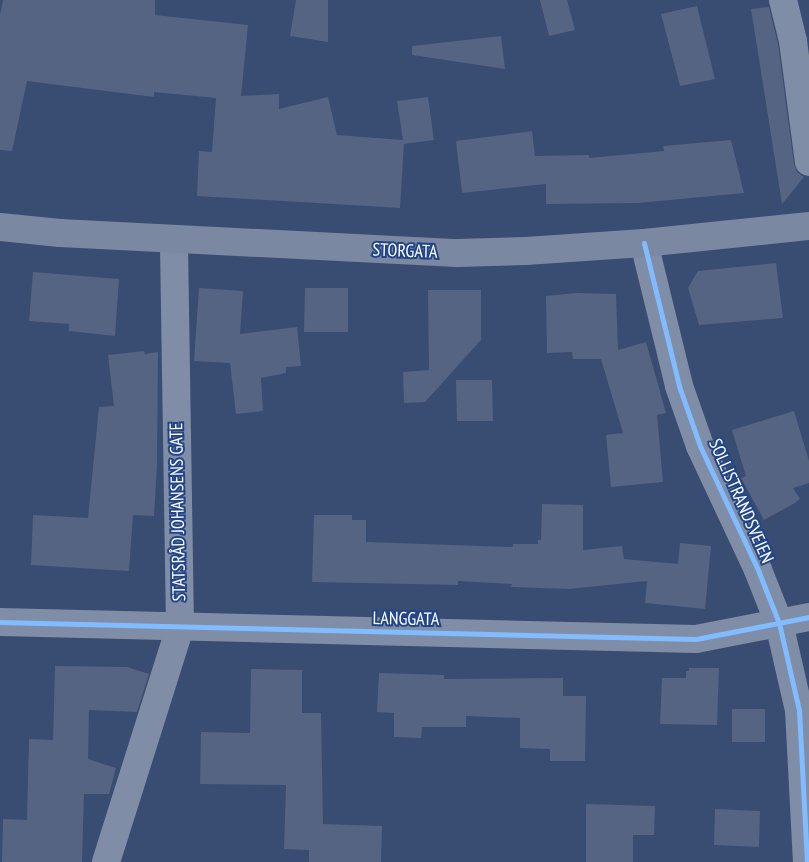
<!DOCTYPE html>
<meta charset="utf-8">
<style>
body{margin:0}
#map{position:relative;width:809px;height:862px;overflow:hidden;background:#394c71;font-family:"PT Sans Narrow",sans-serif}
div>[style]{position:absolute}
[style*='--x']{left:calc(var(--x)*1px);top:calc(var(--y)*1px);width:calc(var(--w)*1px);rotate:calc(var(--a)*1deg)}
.building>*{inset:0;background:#556482}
.minor>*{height:28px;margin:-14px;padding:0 14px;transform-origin:14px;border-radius:14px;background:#808da6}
.secondary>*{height:28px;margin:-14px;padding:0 14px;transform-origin:14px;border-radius:14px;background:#7b88a2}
.cycleway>*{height:5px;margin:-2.5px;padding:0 2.5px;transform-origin:2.5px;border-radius:2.5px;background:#80bcff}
span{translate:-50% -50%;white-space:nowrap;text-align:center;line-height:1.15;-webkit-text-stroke:4px #224588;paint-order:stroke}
.street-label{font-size:18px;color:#fff}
</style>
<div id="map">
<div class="building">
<div style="clip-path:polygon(3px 0,155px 0,155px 15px,248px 25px,241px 96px,279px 94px,279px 109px,328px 97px,337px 135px,403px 140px,397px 101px,428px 97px,434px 140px,404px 144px,400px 208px,197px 196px,199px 151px,212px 152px,216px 98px,154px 92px,154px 97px,27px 81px,12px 151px,0 150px,0 14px)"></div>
<div style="clip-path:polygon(296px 0,328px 0,328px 42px,290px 36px)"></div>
<div style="clip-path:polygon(540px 0,567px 0,575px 30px,549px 36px)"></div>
<div style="clip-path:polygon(697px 6px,715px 79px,680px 86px,661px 14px)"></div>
<div style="clip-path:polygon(769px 7px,778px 44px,794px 164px,797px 172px,804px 177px,782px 204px,751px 9px)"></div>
<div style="clip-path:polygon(501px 36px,505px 69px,412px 55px,412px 46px)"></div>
<div style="clip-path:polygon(532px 131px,535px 156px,589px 155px,589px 158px,664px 151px,663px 146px,731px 140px,744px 193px,638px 203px,546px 204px,546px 184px,462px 193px,456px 141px)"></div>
<div style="clip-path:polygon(776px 263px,783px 318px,699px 325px,688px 288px,698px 271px)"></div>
<div style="clip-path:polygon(33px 272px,119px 279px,115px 336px,69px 331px,69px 324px,29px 321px)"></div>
<div style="clip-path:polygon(199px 288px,243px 291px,240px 334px,297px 327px,301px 366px,286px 367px,286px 373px,261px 378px,263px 411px,236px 414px,230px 363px,194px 361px)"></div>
<div style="clip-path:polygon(305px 288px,348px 288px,348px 332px,304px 332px)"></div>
<div style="clip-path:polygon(428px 290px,481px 290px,481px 340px,425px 402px,404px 403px,403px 372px,429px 370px)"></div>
<div style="clip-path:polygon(576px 293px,616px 294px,618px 350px,646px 342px,666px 413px,657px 415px,663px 482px,611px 487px,606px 435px,623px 433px,601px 359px,573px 359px,572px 352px,547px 353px,546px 296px)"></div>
<div style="clip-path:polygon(144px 351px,145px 354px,158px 352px,157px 464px,154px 516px,133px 515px,129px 571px,31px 565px,33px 515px,88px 518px,99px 407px,114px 406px,108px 355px)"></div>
<div style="clip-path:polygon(456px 380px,492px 380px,493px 421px,457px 421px)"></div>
<div style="clip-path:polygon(794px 411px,809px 461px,809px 483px,793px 488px,800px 499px,795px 503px,764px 520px,741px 478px,746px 476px,732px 430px)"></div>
<div style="clip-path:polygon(542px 504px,583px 505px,583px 550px,622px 546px,624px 559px,678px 564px,680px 543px,711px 546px,705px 609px,645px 603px,647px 581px,569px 589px,511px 587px,512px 584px,458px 581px,458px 585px,312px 582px,314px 515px,352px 515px,352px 520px,366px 520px,366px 542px,513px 547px,513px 544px,538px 544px,538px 540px,541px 540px)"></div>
<div style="clip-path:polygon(55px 666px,127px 667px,149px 674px,137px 712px,89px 710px,88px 759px,116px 768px,109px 794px,84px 794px,82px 862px,2px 862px,3px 819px,27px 820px,29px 739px,53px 740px)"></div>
<div style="clip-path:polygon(689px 668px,719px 668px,717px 725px,660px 724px,662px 678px,686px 678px,686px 671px,689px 671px)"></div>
<div style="clip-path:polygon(251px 669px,302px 670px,302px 713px,321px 713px,323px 824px,382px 826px,381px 862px,309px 862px,309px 850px,284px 849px,286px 785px,200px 784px,201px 732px,250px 733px)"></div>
<div style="clip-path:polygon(379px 673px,444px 675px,444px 679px,563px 678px,563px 696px,586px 696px,585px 761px,550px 761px,550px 749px,520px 748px,520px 718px,466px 716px,466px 727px,422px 727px,421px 738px,394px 737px,394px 713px,377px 712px)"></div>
<div style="clip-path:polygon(732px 709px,765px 709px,765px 742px,732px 742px)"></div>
<div style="clip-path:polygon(586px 804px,655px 806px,654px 835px,633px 835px,633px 862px,586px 862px)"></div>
<div style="clip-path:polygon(715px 809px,760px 811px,759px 847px,714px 845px)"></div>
</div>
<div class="minor">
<div style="--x:783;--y:0;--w:42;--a:76.3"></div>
<div style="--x:793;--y:41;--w:122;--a:82.5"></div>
<div style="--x:644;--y:243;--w:147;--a:76.2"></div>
<div style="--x:679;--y:386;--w:64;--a:70.7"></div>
<div style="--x:700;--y:446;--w:137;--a:64.9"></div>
<div style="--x:758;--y:570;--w:57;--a:68.4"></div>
<div style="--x:779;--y:623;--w:89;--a:77.1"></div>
<div style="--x:799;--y:710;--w:152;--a:87"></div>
<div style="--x:0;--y:622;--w:696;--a:1.4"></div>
<div style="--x:696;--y:639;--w:115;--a:-11"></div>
<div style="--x:106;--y:862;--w:246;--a:-72.5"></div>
<div style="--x:180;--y:627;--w:387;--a:-90.9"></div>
</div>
<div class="secondary">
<div style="--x:0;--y:227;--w:60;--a:5.7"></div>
<div style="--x:60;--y:233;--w:398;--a:2.9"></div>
<div style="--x:457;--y:253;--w:69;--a:-1.7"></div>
<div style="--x:526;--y:251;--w:118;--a:-3.9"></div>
<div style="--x:644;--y:243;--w:166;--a:-5.9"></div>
</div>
<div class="cycleway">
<div style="--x:644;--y:243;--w:147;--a:76.2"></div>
<div style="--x:679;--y:386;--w:64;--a:70.7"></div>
<div style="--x:700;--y:446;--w:137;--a:64.9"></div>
<div style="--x:758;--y:570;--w:57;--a:68.4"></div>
<div style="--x:779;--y:623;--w:89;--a:77.1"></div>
<div style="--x:799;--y:710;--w:152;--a:87"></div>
<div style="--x:0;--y:622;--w:696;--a:1.4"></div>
<div style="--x:696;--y:639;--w:115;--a:-11"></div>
</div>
<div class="street-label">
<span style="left:405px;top:251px;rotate:2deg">STORGATA</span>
<span style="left:741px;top:501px;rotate:66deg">SOLLISTRANDSVEIEN</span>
<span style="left:178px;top:512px;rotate:-91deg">STATSRÅD JOHANSENS GATE</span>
<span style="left:406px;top:619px;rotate:1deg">LANGGATA</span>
</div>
</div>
